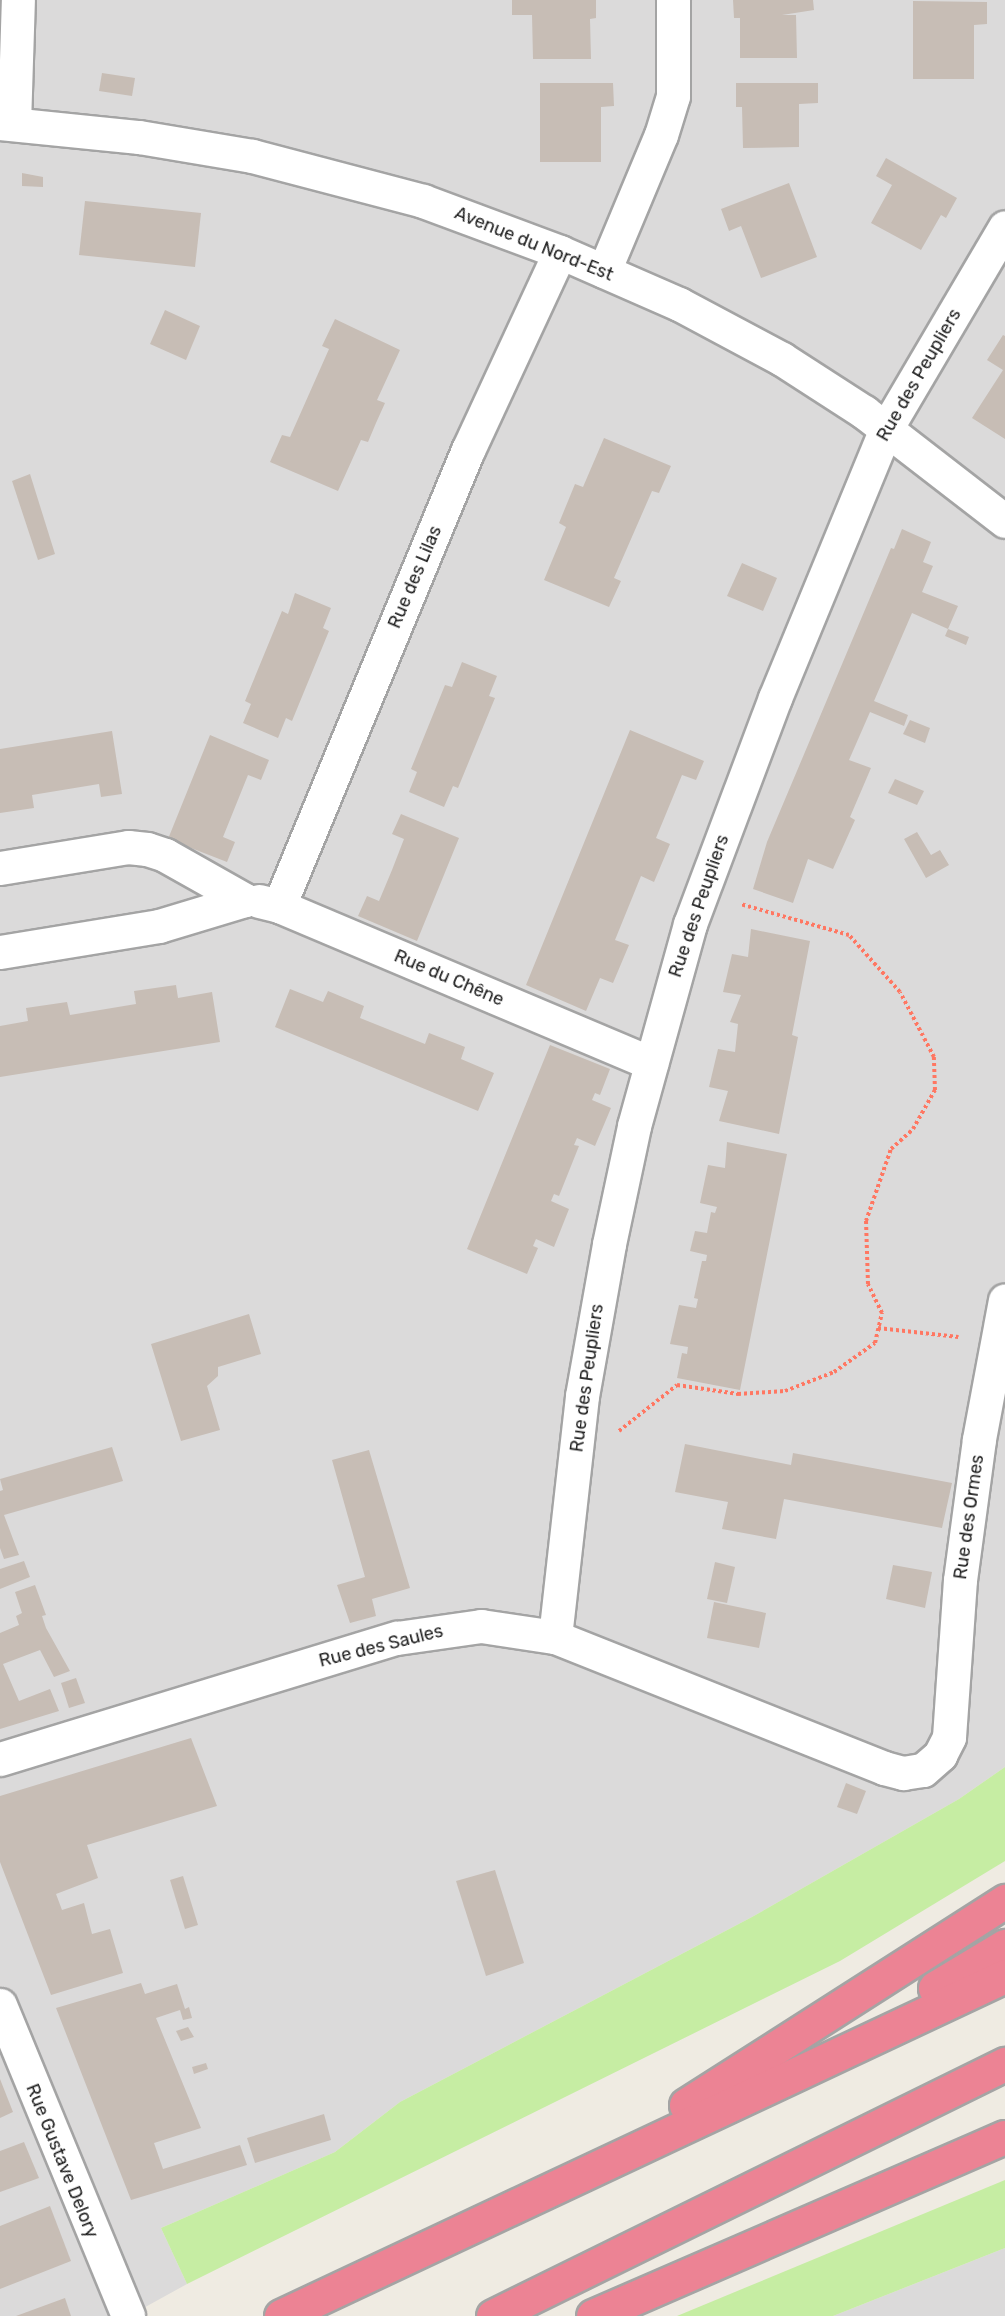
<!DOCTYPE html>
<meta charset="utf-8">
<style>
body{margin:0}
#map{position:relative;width:1005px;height:2316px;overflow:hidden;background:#efebe2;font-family:Rubik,sans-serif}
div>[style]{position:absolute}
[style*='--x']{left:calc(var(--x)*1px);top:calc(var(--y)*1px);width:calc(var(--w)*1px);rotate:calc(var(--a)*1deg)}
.residential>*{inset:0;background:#dbdada}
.grass>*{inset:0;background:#c6eda3}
.building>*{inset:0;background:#c7bdb5}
.path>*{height:4px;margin-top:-2px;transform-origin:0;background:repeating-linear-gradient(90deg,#ff7762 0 3px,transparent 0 6px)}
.roads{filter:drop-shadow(2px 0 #a4a4a4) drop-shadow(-2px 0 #a4a4a4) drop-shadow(0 2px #a4a4a4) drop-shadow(0 -2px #a4a4a4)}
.minor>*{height:33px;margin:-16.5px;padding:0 16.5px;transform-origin:16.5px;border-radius:16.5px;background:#fff}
.tertiary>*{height:33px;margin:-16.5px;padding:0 16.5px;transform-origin:16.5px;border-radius:16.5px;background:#fff}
.motorway>*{height:33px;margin:-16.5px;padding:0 16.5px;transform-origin:16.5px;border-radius:16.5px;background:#ec8394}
span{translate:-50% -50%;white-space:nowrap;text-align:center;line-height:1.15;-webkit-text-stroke:4.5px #fff;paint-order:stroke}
.street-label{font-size:18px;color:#1d1d1d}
</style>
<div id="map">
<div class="residential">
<div style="clip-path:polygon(0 0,1005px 0,1005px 1767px,959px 1799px,752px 1917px,400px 2102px,335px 2152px,161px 2228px,187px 2284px,129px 2316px,0 2316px)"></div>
<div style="clip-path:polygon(1005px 2248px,1005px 2316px,833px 2316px)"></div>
</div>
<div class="grass">
<div style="clip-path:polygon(1005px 1767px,1005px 1861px,840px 1961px,187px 2284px,161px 2228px,335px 2152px,400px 2102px,752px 1917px,959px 1799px)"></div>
<div style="clip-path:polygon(1005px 2180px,1005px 2248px,833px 2316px,677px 2316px)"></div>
</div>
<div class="building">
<div style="clip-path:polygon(512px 0,596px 0,596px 18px,590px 19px,591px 59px,533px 59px,532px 15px,512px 15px)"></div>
<div style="clip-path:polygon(733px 0,813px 0,814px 10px,782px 15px,796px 15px,797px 58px,740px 58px,740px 18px,734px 18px)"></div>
<div style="clip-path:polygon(913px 1px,987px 2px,987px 24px,974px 25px,974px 79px,913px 79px)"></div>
<div style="clip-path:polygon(102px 73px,135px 78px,132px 96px,99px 91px)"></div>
<div style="clip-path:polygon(540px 83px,613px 83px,614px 106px,601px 107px,601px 162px,540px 162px)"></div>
<div style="clip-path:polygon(736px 83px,818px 83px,818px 103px,799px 104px,799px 147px,743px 148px,742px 107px,736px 107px)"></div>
<div style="clip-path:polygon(886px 158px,957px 198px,946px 218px,941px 215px,921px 250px,871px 223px,892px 185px,876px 176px)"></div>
<div style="clip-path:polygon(22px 173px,43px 177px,43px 187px,22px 186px)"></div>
<div style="clip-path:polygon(789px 183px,817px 257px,761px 278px,741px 226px,729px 231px,721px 209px)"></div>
<div style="clip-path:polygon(85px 201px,201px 213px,195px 267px,79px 255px)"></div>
<div style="clip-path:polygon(165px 310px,200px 326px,186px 360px,150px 344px)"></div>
<div style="clip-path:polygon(335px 319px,400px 350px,377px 400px,385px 403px,376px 423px,368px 442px,361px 440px,338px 491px,270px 462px,282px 435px,290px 437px,329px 349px,322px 346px)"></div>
<div style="clip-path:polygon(1003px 335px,1005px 336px,1005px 439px,972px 418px,1003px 370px,987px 360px)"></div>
<div style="clip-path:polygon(604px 438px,671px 466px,659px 493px,652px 491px,614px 578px,621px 581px,609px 607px,544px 580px,566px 527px,559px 523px,575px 484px,583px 487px)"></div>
<div style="clip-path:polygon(30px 474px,55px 554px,38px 560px,12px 481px)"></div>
<div style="clip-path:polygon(902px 529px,931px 542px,923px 562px,933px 566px,922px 592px,958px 606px,948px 629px,969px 637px,966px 645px,945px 636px,948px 629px,912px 613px,874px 701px,908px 715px,904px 726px,870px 712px,849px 760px,871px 768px,850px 817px,855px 820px,833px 869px,808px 859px,793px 903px,753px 889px,767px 842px,891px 548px,894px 549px)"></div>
<div style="clip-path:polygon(742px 563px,777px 578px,763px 611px,727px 596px)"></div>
<div style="clip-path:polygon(295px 593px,331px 608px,323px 628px,329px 631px,292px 721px,286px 718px,278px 738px,243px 723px,251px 704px,245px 701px,282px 611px,288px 614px)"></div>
<div style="clip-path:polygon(462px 662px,497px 676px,489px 696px,495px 698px,458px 788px,453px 786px,444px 807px,409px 792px,417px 772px,411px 769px,445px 685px,452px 687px)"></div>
<div style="clip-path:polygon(910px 720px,930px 728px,925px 743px,903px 734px)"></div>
<div style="clip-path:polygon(630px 730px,704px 761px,696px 780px,682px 775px,656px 838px,670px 844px,654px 882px,641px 876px,615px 940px,629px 945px,613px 983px,600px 978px,586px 1011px,526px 985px)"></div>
<div style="clip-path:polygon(112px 731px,122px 794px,101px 797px,99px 784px,32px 795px,34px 808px,0 813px,0 749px)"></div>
<div style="clip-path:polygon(210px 735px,269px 760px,261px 780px,248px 775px,223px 837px,235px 842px,227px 862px,168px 839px)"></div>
<div style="clip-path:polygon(895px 779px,924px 791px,917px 805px,888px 793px)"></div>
<div style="clip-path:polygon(401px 814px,459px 838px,417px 941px,358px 916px,367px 896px,379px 901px,392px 870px,404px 839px,392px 834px)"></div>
<div style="clip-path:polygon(917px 832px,931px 855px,940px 850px,949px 865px,926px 878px,904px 839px)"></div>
<div style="clip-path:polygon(751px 929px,810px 941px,792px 1035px,798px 1037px,779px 1134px,719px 1121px,728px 1091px,709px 1087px,718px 1049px,735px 1052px,738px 1024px,730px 1022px,741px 995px,723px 992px,732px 954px,748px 957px)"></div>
<div style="clip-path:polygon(176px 985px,178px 998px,212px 992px,220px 1042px,0 1077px,0 1026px,28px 1021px,26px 1008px,67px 1002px,70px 1015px,136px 1004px,134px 991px)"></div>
<div style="clip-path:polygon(290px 989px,323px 1002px,328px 991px,364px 1006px,360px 1018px,425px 1044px,429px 1033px,465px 1047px,461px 1059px,494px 1073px,478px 1111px,275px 1027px)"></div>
<div style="clip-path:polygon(550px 1045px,610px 1069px,600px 1095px,595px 1093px,592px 1100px,611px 1108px,595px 1146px,577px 1138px,574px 1145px,579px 1146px,559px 1196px,554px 1194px,551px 1201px,569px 1209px,554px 1247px,536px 1239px,533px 1246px,538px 1248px,527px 1274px,467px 1249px)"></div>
<div style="clip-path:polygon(727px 1142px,787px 1154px,740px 1390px,677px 1378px,682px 1353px,687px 1354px,688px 1347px,670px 1344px,679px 1305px,696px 1308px,698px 1299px,694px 1298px,702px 1261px,706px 1261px,707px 1255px,690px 1251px,695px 1231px,707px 1233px,711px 1212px,715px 1213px,717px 1207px,700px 1203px,708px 1165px,725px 1168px)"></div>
<div style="clip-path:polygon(249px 1314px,261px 1354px,218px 1367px,218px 1376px,207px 1386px,220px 1430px,181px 1441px,151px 1344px)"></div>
<div style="clip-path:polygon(685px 1444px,791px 1465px,793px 1453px,952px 1483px,942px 1528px,784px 1499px,776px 1539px,722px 1529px,728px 1502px,675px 1492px)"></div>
<div style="clip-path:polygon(112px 1447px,123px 1481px,4px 1515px,19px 1555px,4px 1559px,0 1548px,0 1491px,3px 1490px,0 1479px)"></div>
<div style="clip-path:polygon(369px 1450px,410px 1588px,372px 1599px,376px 1616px,350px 1623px,337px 1585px,365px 1577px,332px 1460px)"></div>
<div style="clip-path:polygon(24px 1561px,30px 1577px,0 1589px,0 1569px)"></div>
<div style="clip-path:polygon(715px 1562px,735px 1567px,727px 1603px,707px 1599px)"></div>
<div style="clip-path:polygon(893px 1565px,932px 1572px,925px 1608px,886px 1599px)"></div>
<div style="clip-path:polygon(35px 1585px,46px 1615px,42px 1616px,46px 1628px,70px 1671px,54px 1677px,40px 1650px,3px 1664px,19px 1701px,50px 1689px,59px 1711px,0 1729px,0 1633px,19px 1625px,16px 1616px,22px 1613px,15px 1592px)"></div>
<div style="clip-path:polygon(714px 1602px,766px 1613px,759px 1648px,707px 1638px)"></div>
<div style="clip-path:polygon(76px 1678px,85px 1703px,69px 1708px,61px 1683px)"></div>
<div style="clip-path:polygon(191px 1738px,217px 1806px,87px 1845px,98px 1878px,56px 1894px,62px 1910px,84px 1903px,92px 1934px,110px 1929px,123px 1973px,51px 1995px,0 1862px,0 1796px)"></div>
<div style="clip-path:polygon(846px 1783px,866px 1791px,857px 1814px,837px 1807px)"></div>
<div style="clip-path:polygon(495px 1870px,524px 1963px,486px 1976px,456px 1881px)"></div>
<div style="clip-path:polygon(183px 1876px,198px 1925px,185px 1929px,170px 1880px)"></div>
<div style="clip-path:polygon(141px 1983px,145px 1994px,177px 1984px,185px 2009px,189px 2007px,192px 2018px,183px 2020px,180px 2010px,156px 2018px,201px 2128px,154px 2143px,163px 2169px,240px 2145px,247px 2165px,131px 2200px,56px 2008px)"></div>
<div style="clip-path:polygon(188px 2027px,194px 2037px,181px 2041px,176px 2031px)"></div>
<div style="clip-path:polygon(206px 2063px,208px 2069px,194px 2074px,192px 2067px)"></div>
<div style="clip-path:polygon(0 2079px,13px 2112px,0 2118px)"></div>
<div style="clip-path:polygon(324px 2114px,331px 2140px,255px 2163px,247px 2138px)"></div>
<div style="clip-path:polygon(24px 2142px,39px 2178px,0 2192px,0 2151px)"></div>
<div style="clip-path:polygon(50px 2206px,71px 2261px,0 2289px,0 2226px)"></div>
<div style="clip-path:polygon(65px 2298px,71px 2316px,16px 2316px)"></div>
</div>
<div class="path">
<div style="--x:878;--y:1328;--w:81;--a:6.4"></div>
<div style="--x:619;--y:1431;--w:74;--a:-38.4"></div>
<div style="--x:677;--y:1385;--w:62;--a:8.4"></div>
<div style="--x:738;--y:1394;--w:47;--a:-3.7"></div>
<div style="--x:785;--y:1391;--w:53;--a:-21.2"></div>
<div style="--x:834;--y:1372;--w:50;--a:-35.3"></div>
<div style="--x:875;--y:1343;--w:31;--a:-77"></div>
<div style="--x:882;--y:1313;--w:32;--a:-116"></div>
<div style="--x:868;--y:1284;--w:63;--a:-91.8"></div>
<div style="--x:866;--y:1221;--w:76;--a:-70.9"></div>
<div style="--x:891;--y:1149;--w:30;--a:-42"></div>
<div style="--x:913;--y:1129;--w:45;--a:-60.6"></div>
<div style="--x:935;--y:1090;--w:33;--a:-92"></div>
<div style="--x:934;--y:1057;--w:73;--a:-117.6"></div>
<div style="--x:900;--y:992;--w:76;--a:-131.8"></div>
<div style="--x:849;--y:935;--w:113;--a:-164.1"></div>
</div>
<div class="roads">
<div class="minor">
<div style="--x:0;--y:123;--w:140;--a:5.8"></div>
<div style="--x:139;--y:137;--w:115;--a:9.5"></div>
<div style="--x:252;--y:156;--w:177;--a:14.7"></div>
<div style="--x:423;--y:201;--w:146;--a:20.4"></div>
<div style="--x:560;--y:252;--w:130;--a:23.6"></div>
<div style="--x:679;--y:304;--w:117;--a:28.1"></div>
<div style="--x:782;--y:359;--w:98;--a:32.9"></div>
<div style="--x:864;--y:412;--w:178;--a:37.7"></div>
<div style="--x:14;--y:124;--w:124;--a:-88.2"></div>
<div style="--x:604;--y:271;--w:147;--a:-67.3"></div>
<div style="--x:661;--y:135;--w:41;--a:-72.9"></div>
<div style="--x:673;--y:96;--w:96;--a:-90"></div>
<div style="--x:0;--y:868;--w:130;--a:-9.3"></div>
<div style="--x:128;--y:847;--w:19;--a:6"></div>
<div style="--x:147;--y:849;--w:19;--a:18"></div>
<div style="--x:165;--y:855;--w:92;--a:29.4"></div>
<div style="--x:245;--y:900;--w:90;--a:163.2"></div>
<div style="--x:159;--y:926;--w:161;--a:170.7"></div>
<div style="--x:259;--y:901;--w:21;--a:14"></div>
<div style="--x:279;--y:906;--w:404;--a:22.9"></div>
<div style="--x:279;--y:906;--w:494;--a:-67.5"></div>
<div style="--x:468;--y:450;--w:218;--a:-65.1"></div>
<div style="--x:555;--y:1637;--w:243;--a:-83.6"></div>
<div style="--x:582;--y:1396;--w:154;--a:-79.9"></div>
<div style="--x:609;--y:1244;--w:121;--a:-78"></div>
<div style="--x:634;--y:1126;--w:210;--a:-74.5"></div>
<div style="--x:690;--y:924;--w:241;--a:-69.4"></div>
<div style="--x:775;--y:698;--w:291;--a:-67.6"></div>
<div style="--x:886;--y:429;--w:234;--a:-59.5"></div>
<div style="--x:0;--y:1759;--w:415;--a:-17"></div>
<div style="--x:397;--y:1638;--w:85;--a:-8.1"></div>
<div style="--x:481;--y:1626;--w:75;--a:8.5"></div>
<div style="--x:555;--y:1637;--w:354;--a:21.7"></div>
<div style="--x:884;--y:1768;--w:20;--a:15"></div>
<div style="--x:903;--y:1773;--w:20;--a:-9"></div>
<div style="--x:923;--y:1770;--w:23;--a:-41"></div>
<div style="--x:940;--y:1755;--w:20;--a:-63"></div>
<div style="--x:949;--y:1737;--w:157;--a:-86"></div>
<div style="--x:960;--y:1580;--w:142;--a:-82.3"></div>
<div style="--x:979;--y:1439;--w:141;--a:-79.4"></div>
</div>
<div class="tertiary">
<div style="--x:0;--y:2005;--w:336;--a:67.6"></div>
</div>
<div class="motorway">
<div style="--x:935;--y:1988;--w:82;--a:-31"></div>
<div style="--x:686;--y:2105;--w:379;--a:-32.6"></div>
<div style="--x:281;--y:2316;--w:800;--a:-25.16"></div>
<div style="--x:493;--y:2316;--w:571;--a:-26.21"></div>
<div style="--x:593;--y:2316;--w:449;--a:-23.5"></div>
</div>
</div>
<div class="street-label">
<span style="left:534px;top:244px;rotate:22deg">Avenue du Nord-Est</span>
<span style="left:919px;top:375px;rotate:-60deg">Rue des Peupliers</span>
<span style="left:415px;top:577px;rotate:-67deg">Rue des Lilas</span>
<span style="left:699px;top:906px;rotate:-71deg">Rue des Peupliers</span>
<span style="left:449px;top:978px;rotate:23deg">Rue du Chêne</span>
<span style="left:587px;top:1378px;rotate:-82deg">Rue des Peupliers</span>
<span style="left:969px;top:1517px;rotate:-82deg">Rue des Ormes</span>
<span style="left:381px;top:1646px;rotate:-14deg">Rue des Saules</span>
<span style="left:62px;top:2161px;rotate:68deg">Rue Gustave Delory</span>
</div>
</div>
